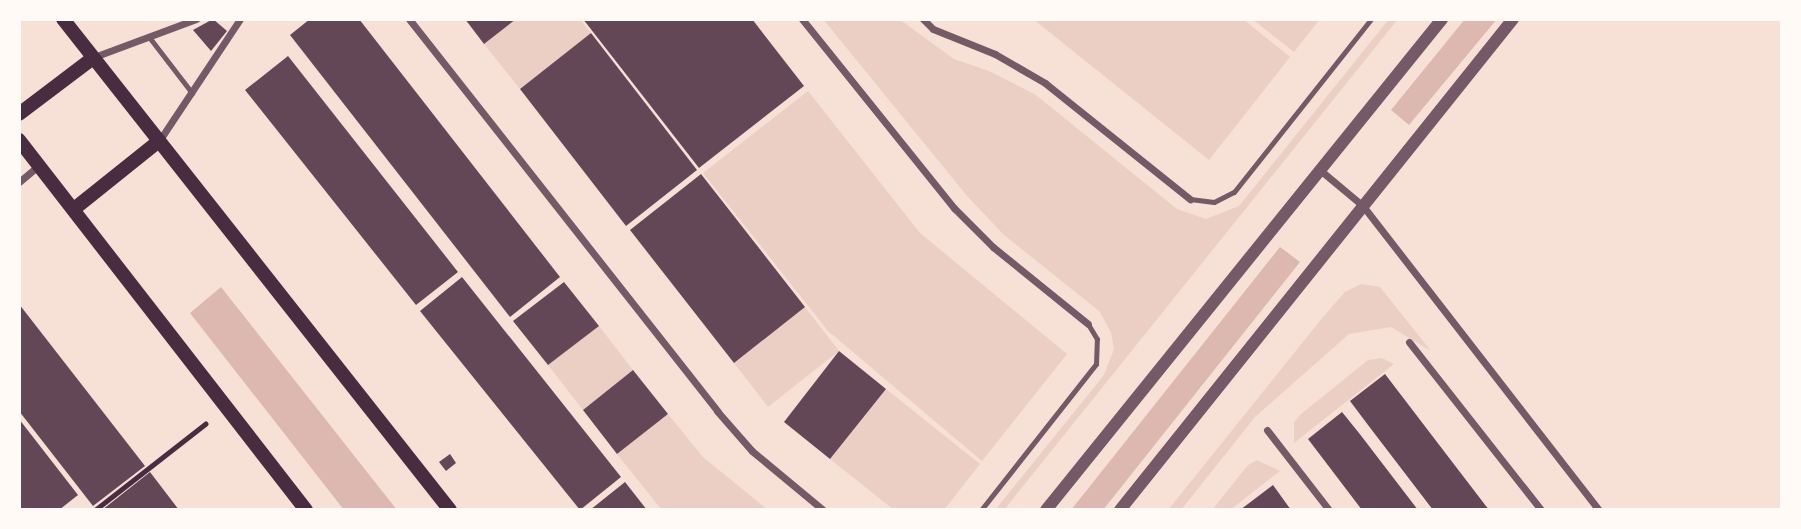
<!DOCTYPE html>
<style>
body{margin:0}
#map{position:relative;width:1801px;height:529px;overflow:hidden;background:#f7e1d7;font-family:"Exo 2",sans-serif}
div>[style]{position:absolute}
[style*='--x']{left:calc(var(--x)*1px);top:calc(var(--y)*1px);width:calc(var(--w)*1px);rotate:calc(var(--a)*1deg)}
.green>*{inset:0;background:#ebcfc5}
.water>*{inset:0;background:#dcb8b0}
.building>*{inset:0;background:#644757}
.path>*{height:4.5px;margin:-2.25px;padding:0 2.25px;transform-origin:2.25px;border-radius:2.25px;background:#4a2c40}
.service>*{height:5px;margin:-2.5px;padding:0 2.5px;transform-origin:2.5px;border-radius:2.5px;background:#755966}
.minor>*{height:7px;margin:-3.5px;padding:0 3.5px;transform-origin:3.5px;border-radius:3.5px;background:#755966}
.tertiary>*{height:12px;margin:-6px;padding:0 6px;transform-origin:6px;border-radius:6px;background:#755966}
.secondary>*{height:14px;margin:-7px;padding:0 7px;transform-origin:7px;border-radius:7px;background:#4a2c40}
span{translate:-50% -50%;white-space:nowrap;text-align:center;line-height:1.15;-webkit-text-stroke:7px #fffaf5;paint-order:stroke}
.frame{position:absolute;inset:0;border:21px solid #fffaf5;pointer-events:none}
</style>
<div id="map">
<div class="green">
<div style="clip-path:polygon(516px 19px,580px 19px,591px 33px,520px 89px,484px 44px)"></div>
<div style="clip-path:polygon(823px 19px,899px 19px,954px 59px,989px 71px,1036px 95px,1177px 209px,1206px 219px,1239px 206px,1389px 19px,1398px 19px,1004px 510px,995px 510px,1104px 375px,1114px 349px,1111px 332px,1099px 311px,1004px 235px,967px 196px)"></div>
<div style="clip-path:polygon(1033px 19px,1243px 19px,1290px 57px,1209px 160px)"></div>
<div style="clip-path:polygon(1252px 19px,1320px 19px,1294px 52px)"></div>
<div style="clip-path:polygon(808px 91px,920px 233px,1067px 354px,982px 461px,828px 331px,703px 173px)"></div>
<div style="clip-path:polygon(1361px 284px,1380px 287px,1431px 351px,1391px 327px,1349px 334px,1255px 417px,1181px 510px,1168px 510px,1323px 317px,1345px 292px)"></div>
<div style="clip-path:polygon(805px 307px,839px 351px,768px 407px,734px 363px)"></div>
<div style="clip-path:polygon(599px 326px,633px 370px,583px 410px,548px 365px)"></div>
<div style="clip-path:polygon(1382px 358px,1394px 364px,1294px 443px,1294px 422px,1301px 414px,1368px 360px)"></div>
<div style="clip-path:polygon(886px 389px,980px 464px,944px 510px,894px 510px,830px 459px)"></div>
<div style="clip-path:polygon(668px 414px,703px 457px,768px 510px,661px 509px,617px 454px)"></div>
<div style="clip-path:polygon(1257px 460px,1280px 471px,1230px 510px,1212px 510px,1248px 465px)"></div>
</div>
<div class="water">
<div style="clip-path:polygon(1465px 19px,1497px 19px,1409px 125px,1391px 110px)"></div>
<div style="clip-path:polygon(1280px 247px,1300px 262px,1103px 510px,1071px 510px)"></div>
<div style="clip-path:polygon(221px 287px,397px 510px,344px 510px,190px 313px)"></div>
</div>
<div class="building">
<div style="clip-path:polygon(213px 19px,227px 31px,211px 51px,193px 30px)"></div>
<div style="clip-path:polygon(310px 19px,359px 19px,560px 277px,510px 317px,290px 35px)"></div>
<div style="clip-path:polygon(465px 19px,516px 19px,484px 44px)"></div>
<div style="clip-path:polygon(583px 19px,752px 19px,804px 86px,699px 168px)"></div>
<div style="clip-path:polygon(591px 33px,697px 170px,626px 226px,520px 89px)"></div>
<div style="clip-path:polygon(288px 56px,458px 272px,416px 305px,245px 90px)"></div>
<div style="clip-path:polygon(701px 174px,805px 307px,734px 363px,630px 230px)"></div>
<div style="clip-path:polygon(462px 277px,621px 477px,580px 510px,420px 311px)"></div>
<div style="clip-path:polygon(564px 282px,599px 326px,548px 365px,513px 321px)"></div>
<div style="clip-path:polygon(19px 304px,145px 466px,93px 506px,19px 411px)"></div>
<div style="clip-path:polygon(839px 351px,886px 389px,830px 459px,784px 422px)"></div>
<div style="clip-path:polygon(633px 370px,668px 414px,617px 454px,583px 410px)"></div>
<div style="clip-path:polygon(1385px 374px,1440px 446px,1489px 510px,1433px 510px,1368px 425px,1350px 401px)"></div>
<div style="clip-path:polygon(1342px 412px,1359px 433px,1418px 510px,1362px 510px,1308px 439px)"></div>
<div style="clip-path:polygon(19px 419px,78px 495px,59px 510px,19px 510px)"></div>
<div style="clip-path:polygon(450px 454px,456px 463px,446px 471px,439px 462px)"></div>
<div style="clip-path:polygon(150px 472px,179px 510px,102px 510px)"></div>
<div style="clip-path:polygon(625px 482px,647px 510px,590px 510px)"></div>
<div style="clip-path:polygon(1273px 485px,1291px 510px,1240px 510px)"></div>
</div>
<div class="path">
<div style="--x:95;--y:510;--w:140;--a:-38"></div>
</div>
<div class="service">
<div style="--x:149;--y:37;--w:71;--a:52.5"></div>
<div style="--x:1190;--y:199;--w:24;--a:7"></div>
<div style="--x:1214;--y:202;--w:22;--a:-27"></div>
<div style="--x:1234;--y:192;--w:221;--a:-51.6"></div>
<div style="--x:981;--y:510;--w:186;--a:-51.8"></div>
<div style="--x:1096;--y:364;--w:25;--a:-88"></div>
<div style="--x:1097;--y:339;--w:17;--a:-121"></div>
</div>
<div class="minor">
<div style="--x:409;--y:19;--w:499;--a:51.8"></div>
<div style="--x:717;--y:411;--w:53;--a:48.8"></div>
<div style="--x:752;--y:451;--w:92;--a:39.7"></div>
<div style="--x:802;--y:19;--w:243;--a:51.2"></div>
<div style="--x:954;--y:208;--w:55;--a:45"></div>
<div style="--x:993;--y:247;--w:122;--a:39"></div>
<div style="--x:923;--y:19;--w:14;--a:45"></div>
<div style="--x:933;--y:29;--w:67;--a:22"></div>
<div style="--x:995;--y:54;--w:58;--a:30.1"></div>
<div style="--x:1045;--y:83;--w:186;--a:38.7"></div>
<div style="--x:94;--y:57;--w:109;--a:-20.4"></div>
<div style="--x:159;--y:141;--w:146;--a:-56.4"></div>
<div style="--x:1320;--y:170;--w:56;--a:39.9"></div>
<div style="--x:1363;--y:206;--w:385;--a:52.2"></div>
<div style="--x:19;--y:182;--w:26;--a:-40"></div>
<div style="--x:1409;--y:342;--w:214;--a:51.8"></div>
<div style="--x:1267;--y:430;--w:101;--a:52.2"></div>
</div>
<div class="tertiary">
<div style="--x:1046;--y:510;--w:631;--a:-51.11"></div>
<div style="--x:1120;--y:510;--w:629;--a:-51.33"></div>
</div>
<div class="secondary">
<div style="--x:63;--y:19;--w:625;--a:51.76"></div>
<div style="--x:19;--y:114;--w:93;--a:-37.1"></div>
<div style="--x:19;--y:140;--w:468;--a:52.2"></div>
<div style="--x:74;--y:209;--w:109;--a:-38.7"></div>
</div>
<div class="frame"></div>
</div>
